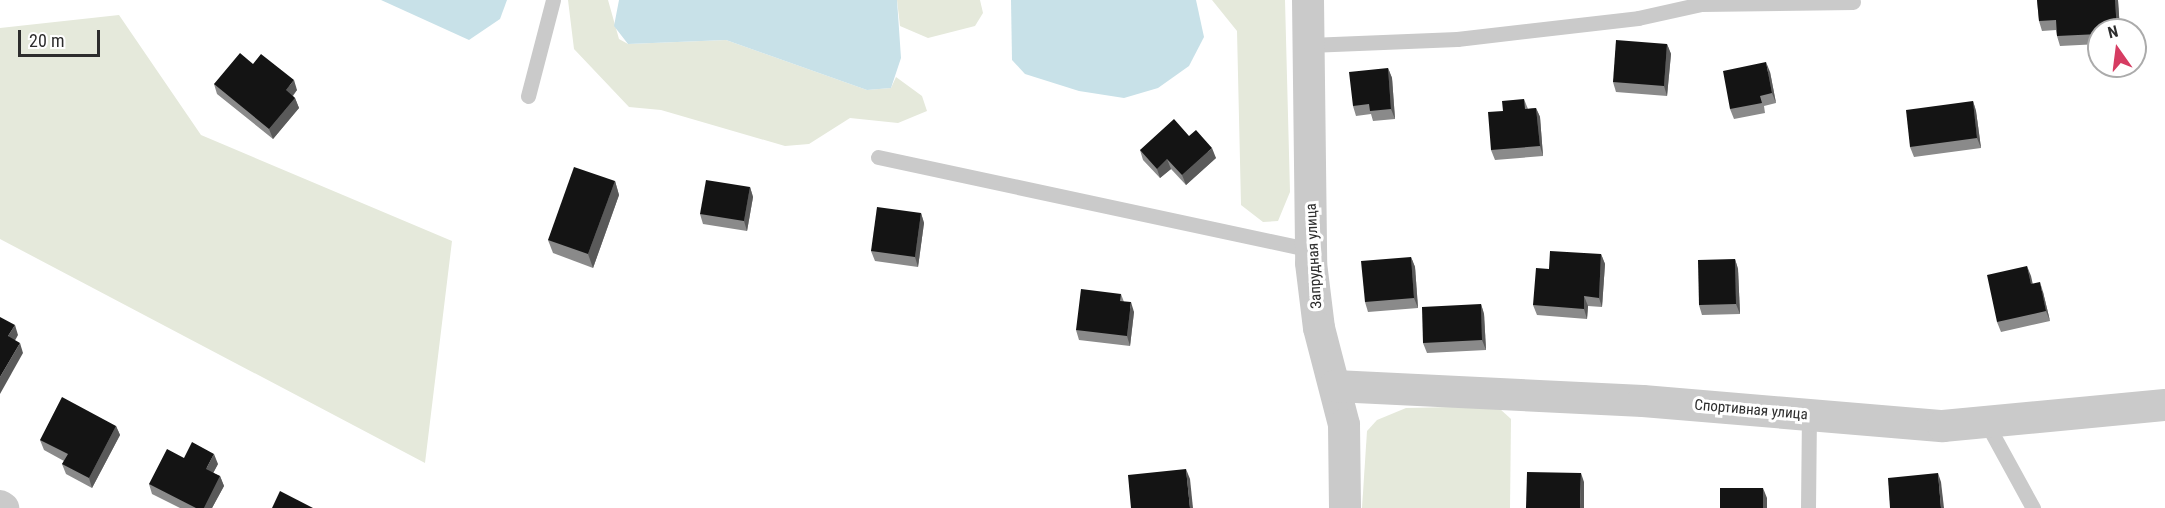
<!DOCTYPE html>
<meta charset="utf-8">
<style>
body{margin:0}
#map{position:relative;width:2165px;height:508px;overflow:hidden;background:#fff;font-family:"Roboto Condensed",sans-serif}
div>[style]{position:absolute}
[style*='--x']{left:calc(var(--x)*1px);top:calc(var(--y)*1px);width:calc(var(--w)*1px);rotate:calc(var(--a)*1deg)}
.green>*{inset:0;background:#e5e9db}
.water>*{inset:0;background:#c8e1e8}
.lane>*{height:15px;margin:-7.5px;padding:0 7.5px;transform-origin:7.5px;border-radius:7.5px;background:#cacaca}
.street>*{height:32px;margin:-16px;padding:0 16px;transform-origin:16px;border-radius:16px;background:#cacaca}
.wall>*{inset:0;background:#8a8a8a}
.shaded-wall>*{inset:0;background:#5a5a5a}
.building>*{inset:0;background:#141414}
span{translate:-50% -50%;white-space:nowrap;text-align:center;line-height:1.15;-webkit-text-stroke:6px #fff;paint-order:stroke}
.street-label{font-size:15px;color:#2d2d2d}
.north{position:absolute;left:2087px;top:18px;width:60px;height:60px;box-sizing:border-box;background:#fff;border:2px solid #ababab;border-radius:50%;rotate:346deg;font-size:16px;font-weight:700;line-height:24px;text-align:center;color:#2d2d2d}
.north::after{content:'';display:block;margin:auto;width:21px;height:27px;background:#d63c62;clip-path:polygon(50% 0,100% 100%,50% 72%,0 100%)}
.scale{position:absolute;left:18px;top:30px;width:82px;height:27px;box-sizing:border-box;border:3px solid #2d2d2d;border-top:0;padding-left:8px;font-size:18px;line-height:21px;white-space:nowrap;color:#2d2d2d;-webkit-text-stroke:4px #fff;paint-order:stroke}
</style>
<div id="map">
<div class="green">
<div style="clip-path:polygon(568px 0,608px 0,619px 39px,628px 44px,726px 40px,867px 90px,891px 88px,896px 77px,922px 96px,927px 111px,898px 123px,850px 118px,809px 144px,785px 146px,661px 110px,629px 107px,574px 49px)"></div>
<div style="clip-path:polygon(897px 0,980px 0,983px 13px,975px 26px,928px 38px,900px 26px)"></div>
<div style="clip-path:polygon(1212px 0,1285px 0,1290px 192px,1278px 221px,1263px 222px,1241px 205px,1237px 31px)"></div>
<div style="clip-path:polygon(119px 15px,201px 135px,452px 241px,425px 463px,0 239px,0 28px)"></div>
<div style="clip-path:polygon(1453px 407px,1500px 409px,1511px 419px,1510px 508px,1362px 508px,1367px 431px,1377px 420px,1406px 408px)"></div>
</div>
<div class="water">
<div style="clip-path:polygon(381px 0,507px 0,500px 19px,469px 40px)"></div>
<div style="clip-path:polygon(619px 0,897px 0,901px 58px,891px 88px,867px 90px,726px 40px,628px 44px,614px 26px)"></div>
<div style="clip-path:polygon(1011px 0,1196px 0,1204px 37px,1189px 66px,1158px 88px,1124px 98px,1079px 91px,1025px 74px,1012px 60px)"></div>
</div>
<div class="lane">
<div style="--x:1309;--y:45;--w:148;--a:-2.3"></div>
<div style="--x:1457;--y:39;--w:182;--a:-6.6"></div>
<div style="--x:1638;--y:18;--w:65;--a:-12.5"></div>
<div style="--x:1701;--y:4;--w:152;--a:-0.8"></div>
<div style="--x:528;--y:96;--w:99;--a:-75.4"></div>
<div style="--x:878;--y:157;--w:442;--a:12.1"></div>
<div style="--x:1987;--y:424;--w:96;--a:61.3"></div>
<div style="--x:1808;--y:508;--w:93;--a:-89.4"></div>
</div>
<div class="street">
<div style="--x:1308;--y:0;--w:263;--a:89.3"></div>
<div style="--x:1311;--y:263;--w:65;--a:83"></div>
<div style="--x:1319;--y:328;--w:100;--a:75.5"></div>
<div style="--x:1344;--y:425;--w:83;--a:89.3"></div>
<div style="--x:1335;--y:386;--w:308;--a:2.8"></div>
<div style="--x:1643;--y:401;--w:301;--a:4.8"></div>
<div style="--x:1943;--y:426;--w:223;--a:-5.4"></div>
<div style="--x:0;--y:506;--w:4;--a:34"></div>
</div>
<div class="wall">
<div style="clip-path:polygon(2037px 0,2118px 0,2120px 30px,2099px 30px,2099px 44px,2060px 46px,2057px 36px,2056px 30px,2042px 31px,2039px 21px)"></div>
<div style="clip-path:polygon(1667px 44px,1671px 54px,1667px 96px,1616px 92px,1613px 82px)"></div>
<div style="clip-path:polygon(253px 64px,297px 90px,293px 96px,295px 98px,299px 108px,273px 139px,217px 94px,214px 84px)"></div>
<div style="clip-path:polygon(1388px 68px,1392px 78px,1395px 119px,1373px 121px,1371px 114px,1356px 116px,1353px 106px)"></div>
<div style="clip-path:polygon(1770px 72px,1776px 103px,1764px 106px,1765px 113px,1734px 119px,1730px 109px)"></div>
<div style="clip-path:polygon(1524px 99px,1528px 109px,1536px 108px,1540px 117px,1543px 156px,1495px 160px,1491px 150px,1503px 111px)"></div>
<div style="clip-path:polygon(1973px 101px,1976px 111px,1981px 148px,1914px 157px,1910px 147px)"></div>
<div style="clip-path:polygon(1189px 136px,1216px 158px,1186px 185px,1171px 169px,1160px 178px,1143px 160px,1140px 150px)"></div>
<div style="clip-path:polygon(615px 181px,619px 195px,593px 268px,553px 253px,548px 240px)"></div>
<div style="clip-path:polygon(750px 187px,753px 197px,747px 231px,703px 224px,700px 214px)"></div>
<div style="clip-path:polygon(921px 213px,924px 223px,918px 267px,875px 261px,871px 251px)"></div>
<div style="clip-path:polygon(1601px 254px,1605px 264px,1602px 307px,1588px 306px,1587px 319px,1537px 315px,1533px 305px,1549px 269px)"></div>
<div style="clip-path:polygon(1411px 257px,1415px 267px,1418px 308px,1368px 312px,1365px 302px)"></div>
<div style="clip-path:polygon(1735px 259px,1738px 269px,1740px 314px,1702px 315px,1699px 305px)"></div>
<div style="clip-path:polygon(2027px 266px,2032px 284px,2043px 292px,2050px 321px,2001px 332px,1997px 322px)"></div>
<div style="clip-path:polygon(1121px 294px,1124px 302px,1134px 312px,1130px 346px,1079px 340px,1076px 330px)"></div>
<div style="clip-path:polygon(1481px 304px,1484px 314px,1486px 350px,1427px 353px,1423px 343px)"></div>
<div style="clip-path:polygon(116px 426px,120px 435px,92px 488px,66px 474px,62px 464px,64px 461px,44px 450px,40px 440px)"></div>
<div style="clip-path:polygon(218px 464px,213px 473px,220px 476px,224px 486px,212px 508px,180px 508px,152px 494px,149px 484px)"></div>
</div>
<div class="shaded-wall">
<div style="clip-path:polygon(2115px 0,2118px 0,2120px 30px,2117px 30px)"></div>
<div style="clip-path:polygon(1667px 44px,1671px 54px,1667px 96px,1664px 86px)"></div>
<div style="clip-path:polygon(1766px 62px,1770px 72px,1776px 103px,1772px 93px)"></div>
<div style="clip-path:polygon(1388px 68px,1392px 78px,1395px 119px,1391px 109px)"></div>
<div style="clip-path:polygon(294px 80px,297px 90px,289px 100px,286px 90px)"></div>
<div style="clip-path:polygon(295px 98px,299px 108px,273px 139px,269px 129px)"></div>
<div style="clip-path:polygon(1973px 101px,1976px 111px,1981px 148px,1977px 138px)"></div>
<div style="clip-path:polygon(1536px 108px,1540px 117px,1543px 156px,1540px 146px)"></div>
<div style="clip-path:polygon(1212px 148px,1216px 158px,1186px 185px,1182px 175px)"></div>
<div style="clip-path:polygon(1167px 159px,1171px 169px,1160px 178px,1157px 169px)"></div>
<div style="clip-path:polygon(615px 181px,619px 195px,593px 268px,588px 254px)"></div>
<div style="clip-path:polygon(750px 187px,753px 197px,747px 231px,744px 221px)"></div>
<div style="clip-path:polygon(921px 213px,924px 223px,918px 267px,915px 257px)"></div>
<div style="clip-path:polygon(1601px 254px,1605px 264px,1602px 307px,1599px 298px)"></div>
<div style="clip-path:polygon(1411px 257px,1415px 267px,1418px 308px,1414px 298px)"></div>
<div style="clip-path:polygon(1735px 259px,1738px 269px,1740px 314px,1736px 304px)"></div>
<div style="clip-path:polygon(2027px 266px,2031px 276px,2035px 294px,2031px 284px)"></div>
<div style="clip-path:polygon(2040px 282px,2043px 292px,2050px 321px,2046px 311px)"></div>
<div style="clip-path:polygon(1584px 296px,1588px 306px,1587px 319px,1584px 309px)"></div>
<div style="clip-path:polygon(1131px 302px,1134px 312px,1130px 346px,1127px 336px)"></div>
<div style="clip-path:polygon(1481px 304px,1484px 314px,1486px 350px,1482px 340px)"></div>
<div style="clip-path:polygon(15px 325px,18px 335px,12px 346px,8px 336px)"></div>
<div style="clip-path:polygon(20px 343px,23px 353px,0 394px,0 377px)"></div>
<div style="clip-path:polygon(116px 426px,120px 435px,92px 488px,89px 478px)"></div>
<div style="clip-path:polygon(214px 454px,218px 464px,210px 479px,206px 469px)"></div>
<div style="clip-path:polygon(1186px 469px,1190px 479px,1193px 508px,1190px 508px)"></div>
<div style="clip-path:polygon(1581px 473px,1584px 482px,1584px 508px,1580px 508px)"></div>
<div style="clip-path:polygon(1938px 473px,1941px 482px,1944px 508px,1941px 508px)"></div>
<div style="clip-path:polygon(220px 476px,224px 486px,212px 508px,204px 508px)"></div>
<div style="clip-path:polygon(1763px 488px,1767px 498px,1767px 508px,1763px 508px)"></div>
</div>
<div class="building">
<div style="clip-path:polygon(2037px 0,2115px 0,2117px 30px,2099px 30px,2099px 34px,2057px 36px,2056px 20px,2039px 21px)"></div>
<div style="clip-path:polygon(1616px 40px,1667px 44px,1664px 86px,1613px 82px)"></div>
<div style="clip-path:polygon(240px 53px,253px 64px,261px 54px,294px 80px,286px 90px,295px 98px,269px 129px,214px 84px)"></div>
<div style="clip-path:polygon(1766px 62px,1772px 93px,1760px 96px,1762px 103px,1730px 109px,1723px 71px)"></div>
<div style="clip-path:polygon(1388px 68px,1391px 109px,1370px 111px,1369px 104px,1353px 106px,1349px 72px)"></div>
<div style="clip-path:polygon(1524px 99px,1525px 109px,1536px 108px,1540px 146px,1491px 150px,1488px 112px,1503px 111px,1502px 101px)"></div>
<div style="clip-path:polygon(1973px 101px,1977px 138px,1910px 147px,1906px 110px)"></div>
<div style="clip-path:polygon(1174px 119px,1189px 136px,1196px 130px,1212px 148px,1182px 175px,1167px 159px,1157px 169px,1140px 150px)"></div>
<div style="clip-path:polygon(574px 167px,615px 181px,588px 254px,548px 240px)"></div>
<div style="clip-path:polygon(706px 180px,750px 187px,744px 221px,700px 214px)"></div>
<div style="clip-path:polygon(877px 207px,921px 213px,915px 257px,871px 251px)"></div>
<div style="clip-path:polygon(1550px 251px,1601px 254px,1599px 298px,1584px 296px,1584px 309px,1533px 305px,1536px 268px,1549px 269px)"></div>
<div style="clip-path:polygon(1411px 257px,1414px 298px,1365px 302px,1361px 261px)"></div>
<div style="clip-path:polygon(1735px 259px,1736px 304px,1699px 305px,1698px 260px)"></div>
<div style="clip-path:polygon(2027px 266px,2031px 284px,2040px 282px,2046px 311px,1997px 322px,1987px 275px)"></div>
<div style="clip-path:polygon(1081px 289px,1121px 294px,1120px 301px,1131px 302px,1127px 336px,1076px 330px)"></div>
<div style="clip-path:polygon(1481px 304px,1482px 340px,1423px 343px,1422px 307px)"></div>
<div style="clip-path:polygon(0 317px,15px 325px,8px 336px,20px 343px,0 377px)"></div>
<div style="clip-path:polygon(62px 397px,116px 426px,89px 478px,62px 464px,68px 454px,40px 440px)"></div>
<div style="clip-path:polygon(192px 442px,214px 454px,206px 469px,220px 476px,204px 508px,196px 508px,149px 484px,167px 449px,184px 458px)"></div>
<div style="clip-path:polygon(1186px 469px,1190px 508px,1131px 508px,1128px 475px)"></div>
<div style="clip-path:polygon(1527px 472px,1581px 473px,1580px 508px,1526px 508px)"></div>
<div style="clip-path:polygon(1938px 473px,1941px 508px,1890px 508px,1888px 478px)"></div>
<div style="clip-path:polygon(1720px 488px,1763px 488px,1763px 508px,1720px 508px)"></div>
<div style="clip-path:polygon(280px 491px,313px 508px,272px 508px)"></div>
</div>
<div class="street-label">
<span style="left:1314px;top:256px;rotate:-93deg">Запрудная улица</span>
<span style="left:1751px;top:410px;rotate:5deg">Спортивная улица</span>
</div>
<div class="north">N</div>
<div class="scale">20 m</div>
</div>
